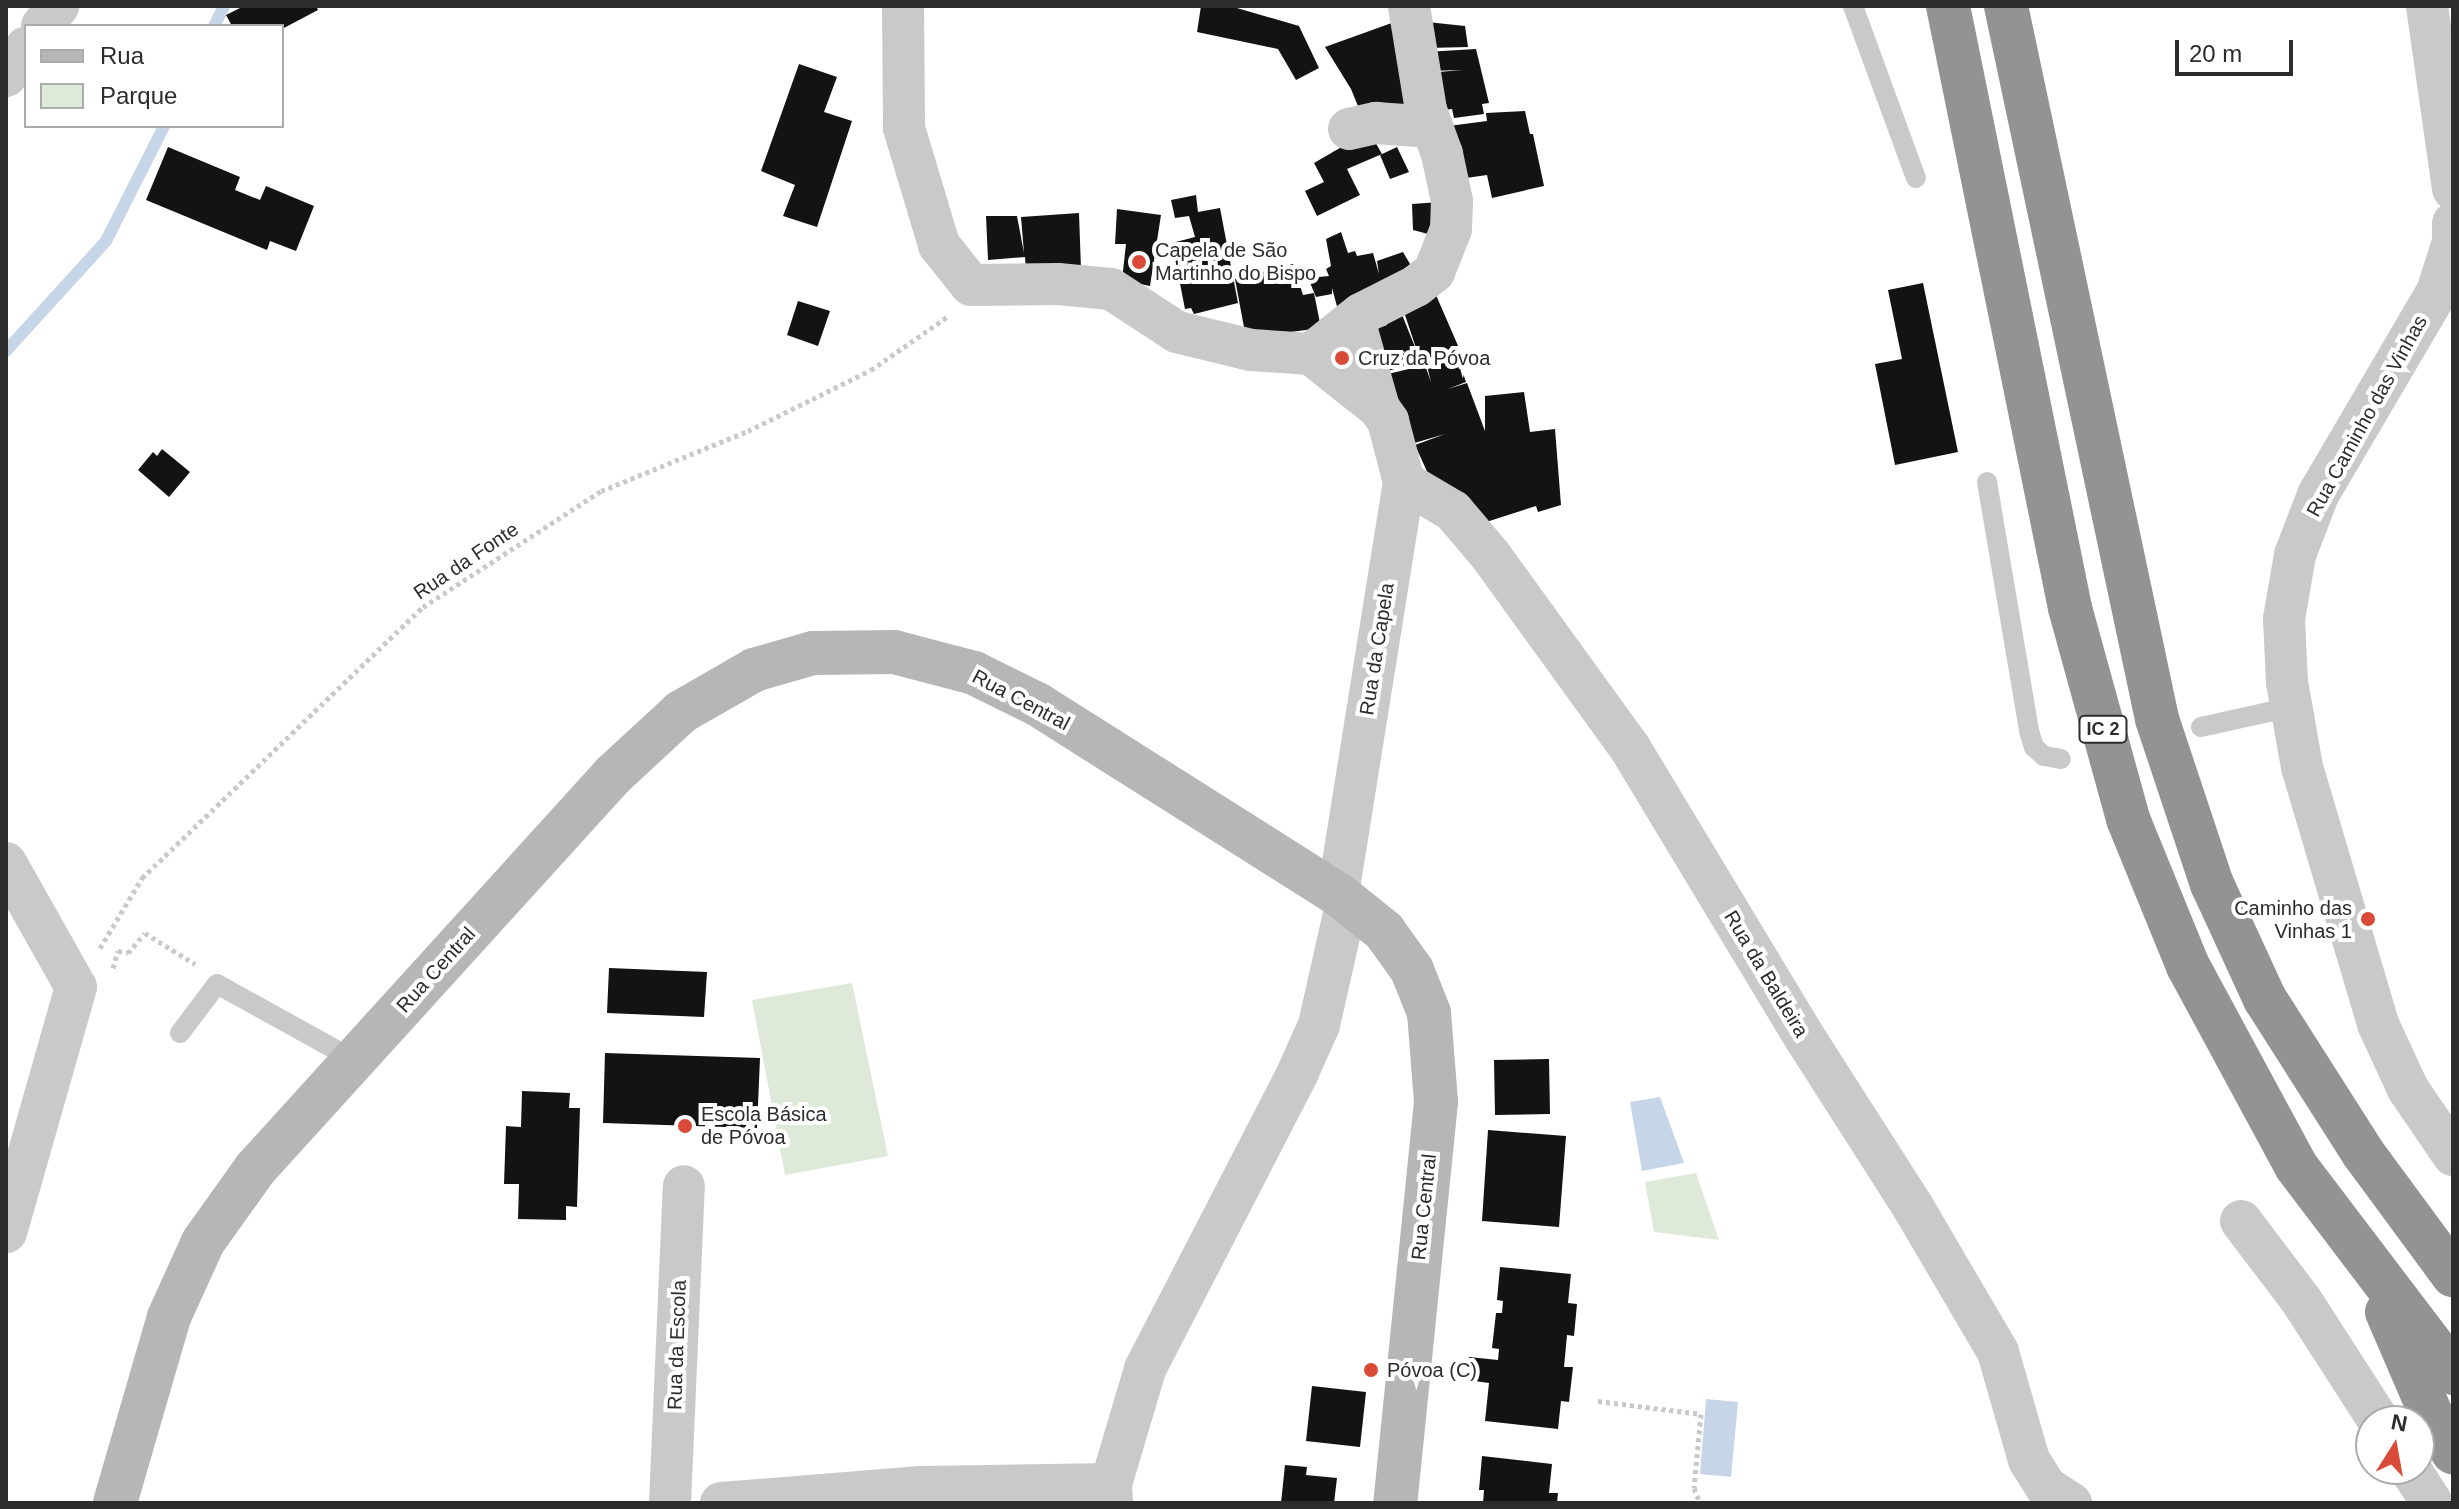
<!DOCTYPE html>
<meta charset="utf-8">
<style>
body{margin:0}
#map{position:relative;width:2459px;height:1509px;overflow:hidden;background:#fff;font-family:Arial,sans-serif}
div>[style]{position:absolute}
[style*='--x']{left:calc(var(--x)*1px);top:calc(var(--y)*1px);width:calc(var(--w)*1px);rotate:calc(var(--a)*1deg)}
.green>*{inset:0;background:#dfe9da}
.water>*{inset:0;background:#c7d5e8}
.stream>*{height:12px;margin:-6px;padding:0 6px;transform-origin:6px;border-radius:6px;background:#c7d5e8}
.building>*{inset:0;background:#131313}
.path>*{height:5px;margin-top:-2.5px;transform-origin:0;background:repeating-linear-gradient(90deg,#c9c9c9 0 4px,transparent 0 8px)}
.lane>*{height:20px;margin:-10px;padding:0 10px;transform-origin:10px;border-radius:10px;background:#c9c9c9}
.street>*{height:42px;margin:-21px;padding:0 21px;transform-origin:21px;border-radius:21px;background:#c9c9c9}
.secondary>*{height:44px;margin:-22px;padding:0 22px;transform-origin:22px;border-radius:22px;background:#b6b6b6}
.highway>*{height:44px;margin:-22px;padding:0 22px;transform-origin:22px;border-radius:22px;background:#939393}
.dots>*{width:22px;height:22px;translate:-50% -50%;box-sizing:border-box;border:4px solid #fff;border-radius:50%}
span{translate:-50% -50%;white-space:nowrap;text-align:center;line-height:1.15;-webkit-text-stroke:8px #fff;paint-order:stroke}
.shield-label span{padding:2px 6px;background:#fff;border:2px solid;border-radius:6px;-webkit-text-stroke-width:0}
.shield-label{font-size:18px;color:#2c2c2c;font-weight:700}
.poi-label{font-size:20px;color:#2c2c2c}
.left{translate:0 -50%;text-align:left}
.right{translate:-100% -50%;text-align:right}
.street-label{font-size:20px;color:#2c2c2c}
.frame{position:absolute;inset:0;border:8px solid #2c2c2c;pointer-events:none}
.legend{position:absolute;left:24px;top:24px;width:260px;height:104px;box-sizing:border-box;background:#fff;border:2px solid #ababab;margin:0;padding:10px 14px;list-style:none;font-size:24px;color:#2c2c2c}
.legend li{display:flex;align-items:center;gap:16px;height:40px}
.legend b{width:40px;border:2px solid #ababab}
.north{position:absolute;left:2355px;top:1405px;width:80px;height:80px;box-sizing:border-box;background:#fff;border:2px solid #ababab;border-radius:50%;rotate:11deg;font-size:22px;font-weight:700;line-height:32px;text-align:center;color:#2c2c2c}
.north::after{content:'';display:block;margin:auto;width:28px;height:36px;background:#d94b38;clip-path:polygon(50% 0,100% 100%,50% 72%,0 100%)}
.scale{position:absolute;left:2175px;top:40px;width:118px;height:36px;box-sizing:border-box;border:4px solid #2c2c2c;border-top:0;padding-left:10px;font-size:24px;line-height:28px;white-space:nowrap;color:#2c2c2c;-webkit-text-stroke:6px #fff;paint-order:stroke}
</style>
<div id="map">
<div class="green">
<div style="clip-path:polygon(852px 983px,888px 1156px,785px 1175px,752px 1000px)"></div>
<div style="clip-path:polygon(1696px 1173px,1719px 1240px,1654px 1232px,1645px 1182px)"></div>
</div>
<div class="water">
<div style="clip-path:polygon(1660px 1097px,1684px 1163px,1642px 1171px,1630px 1102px)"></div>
<div style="clip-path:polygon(1706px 1399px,1738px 1402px,1731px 1477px,1700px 1474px)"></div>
</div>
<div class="stream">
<div style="--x:214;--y:26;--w:22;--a:-63"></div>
<div style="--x:6;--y:351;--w:149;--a:-47.7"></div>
<div style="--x:106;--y:241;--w:129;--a:-63.2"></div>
</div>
<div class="building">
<div style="clip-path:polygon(244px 6px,316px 6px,318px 10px,282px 29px,282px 26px,232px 26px,226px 15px)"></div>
<div style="clip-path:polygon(1201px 6px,1230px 6px,1299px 26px,1319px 68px,1296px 80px,1278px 49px,1197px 32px)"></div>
<div style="clip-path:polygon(1400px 20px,1418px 107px,1362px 116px,1351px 89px,1325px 47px)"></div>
<div style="clip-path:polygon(1427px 22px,1465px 26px,1468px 47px,1428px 48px)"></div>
<div style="clip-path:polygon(1476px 49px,1489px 103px,1482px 104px,1484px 114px,1454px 118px,1452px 109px,1435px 111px,1427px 73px,1462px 70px,1428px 71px,1425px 52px)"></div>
<div style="clip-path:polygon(799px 64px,837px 77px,824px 112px,852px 121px,817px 227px,783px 216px,795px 185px,761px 171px)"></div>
<div style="clip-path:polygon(1525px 111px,1530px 134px,1533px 134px,1544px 186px,1492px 198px,1487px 175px,1459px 179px,1441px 127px,1487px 121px,1486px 113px)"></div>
<div style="clip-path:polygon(1369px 131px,1382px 154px,1347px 169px,1360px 195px,1317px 216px,1305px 191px,1324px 182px,1314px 163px)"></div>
<div style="clip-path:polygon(168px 147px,240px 177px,235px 190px,260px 200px,266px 186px,314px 206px,296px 251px,270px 241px,267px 250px,146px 200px)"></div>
<div style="clip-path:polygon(1397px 147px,1409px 172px,1390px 179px,1380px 155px)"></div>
<div style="clip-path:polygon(1196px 195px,1198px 212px,1220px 208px,1238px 303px,1194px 314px,1191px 308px,1185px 309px,1172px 243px,1195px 237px,1189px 216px,1175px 218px,1171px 200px)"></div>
<div style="clip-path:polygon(1440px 202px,1432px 235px,1413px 230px,1412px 204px)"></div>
<div style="clip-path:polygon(1117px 209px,1161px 215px,1150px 286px,1122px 280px,1126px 244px,1115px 244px)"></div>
<div style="clip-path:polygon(1079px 213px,1081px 269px,1026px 271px,1025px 257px,988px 260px,986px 216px,1017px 216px,1024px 253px,1021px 217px)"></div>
<div style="clip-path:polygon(1341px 232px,1348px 253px,1355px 251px,1357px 256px,1373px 253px,1379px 274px,1377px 261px,1403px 252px,1417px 276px,1338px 310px,1332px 288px,1332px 294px,1316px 297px,1308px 278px,1329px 276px,1326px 269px,1331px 266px,1326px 239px)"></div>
<div style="clip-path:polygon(1293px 264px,1303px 295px,1314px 293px,1321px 328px,1246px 338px,1235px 279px)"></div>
<div style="clip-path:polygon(1923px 283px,1958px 452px,1895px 465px,1875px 364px,1902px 359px,1888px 290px)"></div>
<div style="clip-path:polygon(1436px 295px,1459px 348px,1385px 372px,1373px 330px,1387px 325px,1383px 314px,1399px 307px,1419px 357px,1402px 306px)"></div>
<div style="clip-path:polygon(798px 301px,830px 311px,818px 346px,787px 335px)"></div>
<div style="clip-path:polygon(1457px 355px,1466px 382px,1448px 389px,1467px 383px,1485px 431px,1485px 396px,1524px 392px,1530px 432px,1555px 429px,1561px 505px,1538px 512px,1536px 506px,1480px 524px,1434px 487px,1415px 445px,1445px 434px,1411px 444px,1384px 375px,1425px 365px,1431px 382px,1427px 366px)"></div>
<div style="clip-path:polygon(162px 449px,190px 472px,169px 497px,138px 470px,153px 452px,157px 456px)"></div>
<div style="clip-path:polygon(609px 968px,707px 972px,704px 1017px,607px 1013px)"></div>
<div style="clip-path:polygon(605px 1053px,760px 1058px,757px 1128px,603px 1123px)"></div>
<div style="clip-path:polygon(1549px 1059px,1550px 1114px,1495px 1115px,1494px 1060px)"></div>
<div style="clip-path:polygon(522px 1091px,570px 1093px,569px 1108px,580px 1108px,577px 1207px,566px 1206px,566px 1220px,518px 1219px,519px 1184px,504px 1184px,506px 1126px,521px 1127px)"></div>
<div style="clip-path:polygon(1488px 1130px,1566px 1136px,1559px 1227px,1482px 1221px)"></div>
<div style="clip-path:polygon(1500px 1267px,1571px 1274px,1568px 1303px,1577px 1304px,1574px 1336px,1567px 1335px,1564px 1367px,1573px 1367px,1569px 1402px,1561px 1401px,1558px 1429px,1485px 1421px,1489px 1383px,1467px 1380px,1469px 1357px,1498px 1360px,1499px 1349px,1492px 1348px,1496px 1313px,1502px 1313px,1503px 1301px,1497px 1300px)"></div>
<div style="clip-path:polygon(1312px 1386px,1366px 1392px,1360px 1447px,1306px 1441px)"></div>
<div style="clip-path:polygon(1482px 1456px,1552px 1464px,1549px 1493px,1558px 1493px,1557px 1503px,1483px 1503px,1484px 1490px,1479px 1490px)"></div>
<div style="clip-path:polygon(1285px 1465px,1307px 1467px,1306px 1475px,1337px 1478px,1334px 1503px,1281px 1503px)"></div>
</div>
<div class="path">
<div style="--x:100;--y:948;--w:82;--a:-59"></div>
<div style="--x:142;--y:878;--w:390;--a:-44"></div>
<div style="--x:423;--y:607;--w:212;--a:-33.1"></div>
<div style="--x:601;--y:491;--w:159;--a:-22.2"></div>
<div style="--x:748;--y:431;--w:137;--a:-26.4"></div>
<div style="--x:871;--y:370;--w:93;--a:-34.9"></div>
<div style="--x:113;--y:968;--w:18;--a:-74"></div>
<div style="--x:118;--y:951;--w:10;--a:11"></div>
<div style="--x:128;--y:953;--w:26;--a:-50"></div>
<div style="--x:145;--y:933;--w:59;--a:31.8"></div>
<div style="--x:1598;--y:1401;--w:104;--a:7.2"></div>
<div style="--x:1701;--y:1414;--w:74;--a:95.4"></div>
<div style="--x:1694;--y:1488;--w:16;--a:68"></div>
</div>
<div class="lane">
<div style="--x:1853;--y:6;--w:183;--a:69.9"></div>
<div style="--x:1987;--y:482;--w:253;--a:80.4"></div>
<div style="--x:2029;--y:731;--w:17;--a:73"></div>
<div style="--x:2034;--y:747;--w:13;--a:42"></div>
<div style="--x:2044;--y:756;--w:17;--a:10"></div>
<div style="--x:2201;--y:727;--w:92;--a:-12.5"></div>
<div style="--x:180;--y:1033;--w:61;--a:-52.9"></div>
<div style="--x:217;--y:984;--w:157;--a:29"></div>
</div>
<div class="street">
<div style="--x:903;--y:6;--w:122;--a:89.5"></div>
<div style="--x:904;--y:128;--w:122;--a:73.3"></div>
<div style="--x:939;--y:245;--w:51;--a:51.3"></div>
<div style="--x:971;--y:285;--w:87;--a:-0.7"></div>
<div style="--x:1058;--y:284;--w:53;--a:5.4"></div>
<div style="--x:1111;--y:289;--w:79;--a:33.1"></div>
<div style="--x:1177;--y:332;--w:76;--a:13.7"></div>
<div style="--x:1251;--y:350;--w:60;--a:3.8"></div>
<div style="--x:1311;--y:354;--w:87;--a:38.5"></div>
<div style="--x:1379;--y:408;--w:16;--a:55"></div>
<div style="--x:1388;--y:421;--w:63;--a:75.3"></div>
<div style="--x:1404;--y:482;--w:417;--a:99.1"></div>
<div style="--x:2427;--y:6;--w:185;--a:81.9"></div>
<div style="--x:42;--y:26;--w:26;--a:-51"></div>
<div style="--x:6;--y:76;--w:35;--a:-55"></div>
<div style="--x:1349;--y:129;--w:28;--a:-13"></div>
<div style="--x:1376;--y:123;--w:56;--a:4.1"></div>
<div style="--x:2453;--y:223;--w:19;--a:90"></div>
<div style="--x:2453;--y:242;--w:52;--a:107.7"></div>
<div style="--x:2437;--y:292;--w:235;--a:120.4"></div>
<div style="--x:2318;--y:495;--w:64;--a:111"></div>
<div style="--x:2295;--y:555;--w:65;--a:99.8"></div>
<div style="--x:2284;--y:619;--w:63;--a:87.3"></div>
<div style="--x:2287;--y:682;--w:86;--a:80"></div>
<div style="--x:2302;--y:767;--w:268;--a:73.5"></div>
<div style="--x:2378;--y:1024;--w:72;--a:65.2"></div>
<div style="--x:2408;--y:1089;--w:80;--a:55.7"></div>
<div style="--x:1354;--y:320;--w:91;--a:74.1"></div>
<div style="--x:1311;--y:354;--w:64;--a:-38.7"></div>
<div style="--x:1361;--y:314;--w:62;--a:-27"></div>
<div style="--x:1416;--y:286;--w:23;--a:-38"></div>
<div style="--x:1434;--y:272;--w:46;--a:-68.4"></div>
<div style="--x:1451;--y:229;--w:28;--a:-88"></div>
<div style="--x:1452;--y:201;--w:48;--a:-102"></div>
<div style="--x:1442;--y:154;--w:47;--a:-110"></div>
<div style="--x:1426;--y:110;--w:105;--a:-99.3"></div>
<div style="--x:1404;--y:482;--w:57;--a:30.6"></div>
<div style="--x:1453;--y:511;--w:59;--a:49.8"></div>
<div style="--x:1491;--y:556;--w:237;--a:54.1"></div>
<div style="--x:1630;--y:748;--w:339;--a:58.9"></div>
<div style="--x:1805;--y:1038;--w:201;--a:57.4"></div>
<div style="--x:1913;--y:1207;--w:168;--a:59.6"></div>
<div style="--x:1998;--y:1352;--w:112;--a:74"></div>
<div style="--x:2029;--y:1460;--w:32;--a:58"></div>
<div style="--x:2046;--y:1487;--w:30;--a:33"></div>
<div style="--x:6;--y:863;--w:142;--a:60.6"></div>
<div style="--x:76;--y:987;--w:255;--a:105.9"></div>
<div style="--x:2241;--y:1221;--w:99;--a:52.8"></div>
<div style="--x:2301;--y:1300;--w:144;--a:57.2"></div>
<div style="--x:2410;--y:1469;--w:40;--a:57.1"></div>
<div style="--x:670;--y:1503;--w:317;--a:-87.5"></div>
<div style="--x:721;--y:1503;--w:200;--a:-4.6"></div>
<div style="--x:920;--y:1487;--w:191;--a:-0.9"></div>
<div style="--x:1112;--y:1503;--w:19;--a:-93"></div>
<div style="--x:1111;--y:1484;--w:120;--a:-73.5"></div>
<div style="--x:1145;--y:1369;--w:334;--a:-62.7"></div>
<div style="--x:1298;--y:1072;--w:51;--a:-65.9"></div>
<div style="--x:1319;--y:1025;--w:127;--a:-77.3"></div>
</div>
<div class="secondary">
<div style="--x:115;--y:1503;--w:194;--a:-73.8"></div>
<div style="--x:169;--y:1317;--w:82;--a:-65.6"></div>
<div style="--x:203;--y:1242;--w:90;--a:-54.5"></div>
<div style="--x:255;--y:1169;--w:532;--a:-47.74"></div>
<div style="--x:613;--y:775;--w:93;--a:-42.8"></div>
<div style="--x:681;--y:712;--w:84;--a:-29.9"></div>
<div style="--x:754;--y:670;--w:61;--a:-16.1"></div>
<div style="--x:813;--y:653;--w:81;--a:-0.7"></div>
<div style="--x:894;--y:652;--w:83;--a:14.7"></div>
<div style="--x:974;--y:673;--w:70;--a:26.2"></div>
<div style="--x:1037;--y:704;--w:356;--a:32.3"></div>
<div style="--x:1338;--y:894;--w:59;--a:38.8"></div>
<div style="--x:1384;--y:931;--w:48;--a:54.3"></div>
<div style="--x:1412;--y:970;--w:46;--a:68.4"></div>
<div style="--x:1429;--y:1013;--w:89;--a:85.5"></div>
<div style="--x:1436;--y:1102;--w:403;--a:95.8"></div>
</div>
<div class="highway">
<div style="--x:1948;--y:6;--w:614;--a:78.54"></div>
<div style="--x:2070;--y:608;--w:219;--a:74.6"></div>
<div style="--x:2128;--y:819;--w:159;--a:67.8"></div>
<div style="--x:2188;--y:966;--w:227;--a:61.6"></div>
<div style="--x:2296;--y:1166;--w:260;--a:52.8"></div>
<div style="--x:2006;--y:6;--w:729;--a:78.04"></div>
<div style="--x:2157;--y:719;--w:174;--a:71.6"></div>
<div style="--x:2212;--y:884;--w:127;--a:65.3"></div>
<div style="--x:2265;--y:999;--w:183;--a:57.5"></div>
<div style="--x:2363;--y:1153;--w:152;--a:53.6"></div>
<div style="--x:2387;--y:1312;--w:116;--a:66.7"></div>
<div style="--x:2433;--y:1419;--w:39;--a:59"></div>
</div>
<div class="dots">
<div style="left:1139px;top:262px;background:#d94b38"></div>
<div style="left:1342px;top:358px;background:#d94b38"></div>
<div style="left:2368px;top:919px;background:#d94b38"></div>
<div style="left:685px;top:1126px;background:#d94b38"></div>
<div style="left:1371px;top:1370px;background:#d94b38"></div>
</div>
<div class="shield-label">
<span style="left:2103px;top:729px">IC 2</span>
</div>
<div class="poi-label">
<span class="left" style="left:1155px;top:262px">Capela de São<br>Martinho do Bispo</span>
<span class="left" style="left:1358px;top:358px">Cruz da Póvoa</span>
<span class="right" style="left:2352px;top:920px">Caminho das<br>Vinhas 1</span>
<span class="left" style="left:701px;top:1126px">Escola Básica<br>de Póvoa</span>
<span class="left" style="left:1387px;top:1370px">Póvoa (C)</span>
</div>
<div class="street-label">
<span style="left:2367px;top:416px;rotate:-61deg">Rua Caminho das Vinhas</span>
<span style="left:466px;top:561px;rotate:-34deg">Rua da Fonte</span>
<span style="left:1377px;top:649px;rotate:-81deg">Rua da Capela</span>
<span style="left:1021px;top:700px;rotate:28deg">Rua Central</span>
<span style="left:436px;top:970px;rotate:-48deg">Rua Central</span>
<span style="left:1766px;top:974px;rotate:59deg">Rua da Baldeira</span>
<span style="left:1424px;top:1207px;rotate:-84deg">Rua Central</span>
<span style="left:677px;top:1345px;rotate:-88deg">Rua da Escola</span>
</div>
<div class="frame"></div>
<ul class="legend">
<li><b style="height:10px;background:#b6b6b6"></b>Rua</li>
<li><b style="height:22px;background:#dfe9da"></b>Parque</li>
</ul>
<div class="north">N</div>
<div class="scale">20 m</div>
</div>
